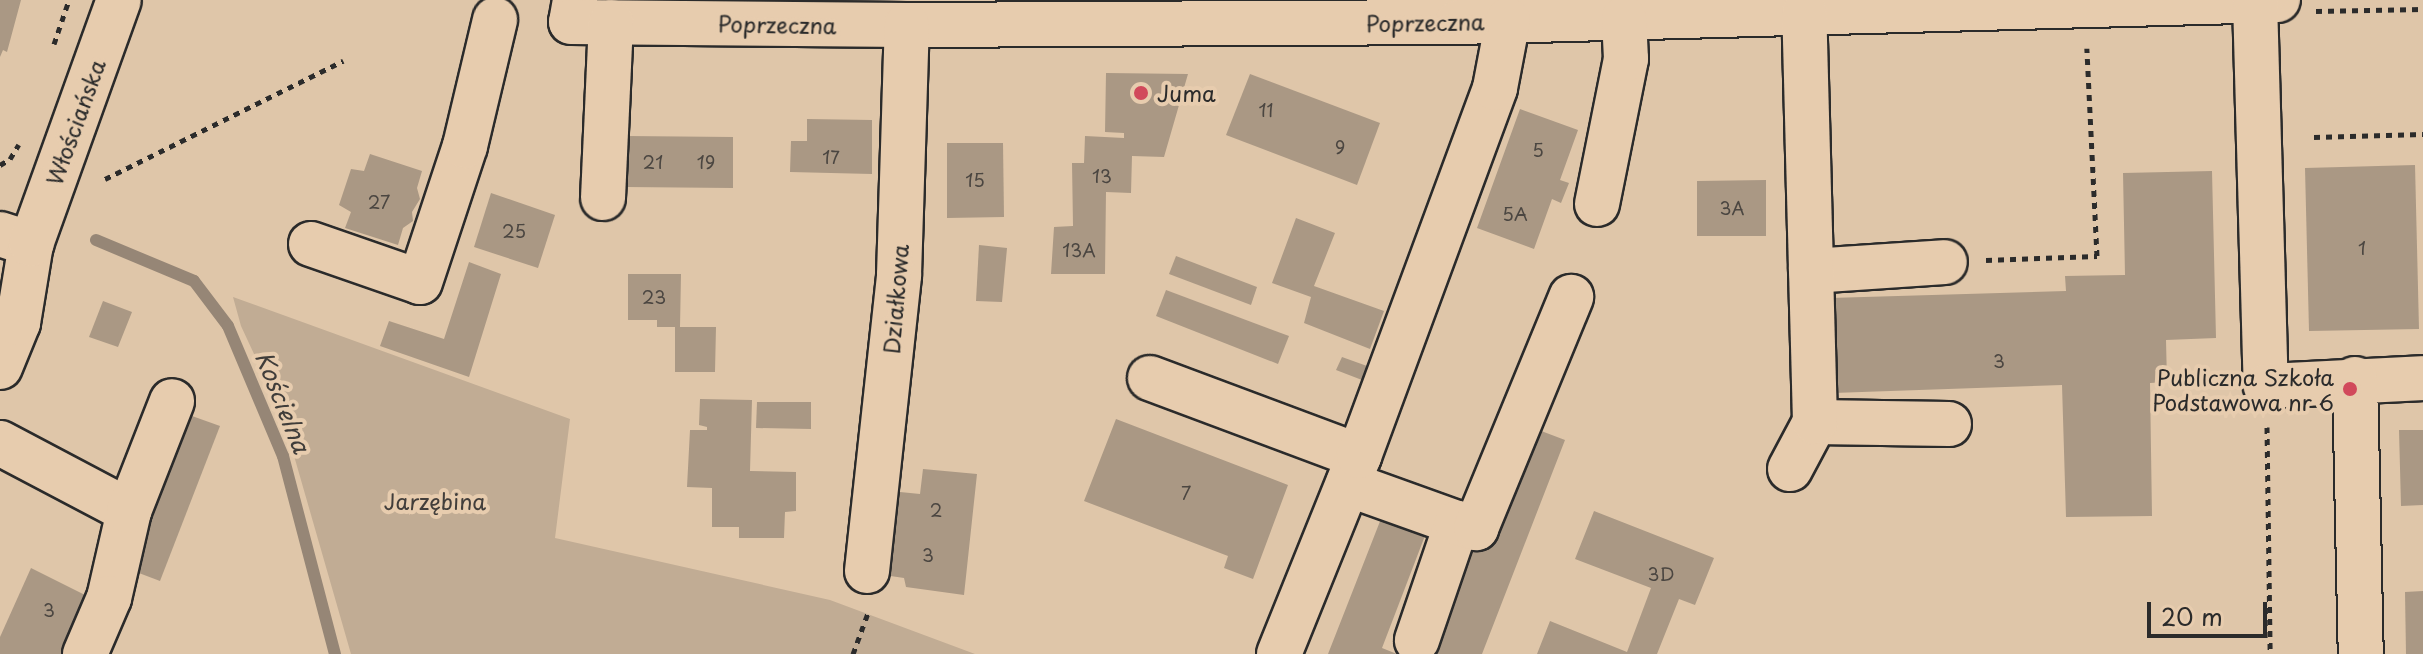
<!DOCTYPE html>
<meta charset="utf-8">
<style>
body{margin:0}
#map{position:relative;width:2423px;height:654px;overflow:hidden;background:#dfc6a9;font-family:"Playpen Sans",sans-serif}
div>[style]{position:absolute}
[style*='--x']{left:calc(var(--x)*1px);top:calc(var(--y)*1px);width:calc(var(--w)*1px);rotate:calc(var(--a)*1deg)}
.green>*{inset:0;background:#c1ac94}
.stream>*{height:12px;margin:-6px;padding:0 6px;transform-origin:6px;border-radius:6px;background:#968676}
.building>*{inset:0;background:#aa9884}
.path>*{height:5px;margin-top:-2.5px;transform-origin:0;background:repeating-linear-gradient(90deg,#2b2b2b 0 6px,transparent 0 12px)}
.roads{filter:drop-shadow(2px 0 #2b2b2b) drop-shadow(-2px 0 #2b2b2b) drop-shadow(0 2px #2b2b2b) drop-shadow(0 -2px #2b2b2b)}
.minor>*{height:44px;margin:-22px;padding:0 22px;transform-origin:22px;border-radius:22px;background:#e7ccae}
.major>*{height:44px;margin:-22px;padding:0 22px;transform-origin:22px;border-radius:22px;background:#e7ccae}
.dots>*{width:22px;height:22px;translate:-50% -50%;box-sizing:border-box;border:4px solid #e7ccae;border-radius:50%}
span{translate:-50% -50%;white-space:nowrap;text-align:center;line-height:1.15;-webkit-text-stroke:8px #e7ccae;paint-order:stroke}
.number-label{font-size:18px;color:#4b4641}
.number-label span{-webkit-text-stroke-width:0}
.street-label{font-size:22px;color:#2b2b2b}
.poi-label{font-size:22px;color:#2b2b2b}
.left{translate:0 -50%;text-align:left}
.right{translate:-100% -50%;text-align:right}
.park-label{font-size:22px;color:#423e3b}
.water-label{font-size:24px;color:#403d3a;font-style:italic}
.scale{position:absolute;left:2147px;top:602px;width:120px;height:36px;box-sizing:border-box;border:4px solid #2b2b2b;border-top:0;padding-left:10px;font-size:24px;line-height:28px;white-space:nowrap;color:#2b2b2b;-webkit-text-stroke:6px #e7ccae;paint-order:stroke}
</style>
<div id="map">
<div class="green">
<div style="clip-path:polygon(233px 297px,570px 419px,555px 538px,830px 600px,975px 654px,351px 654px,282px 414px,241px 326px)"></div>
</div>
<div class="stream">
<div style="--x:96;--y:240;--w:106;--a:22.7"></div>
<div style="--x:194;--y:281;--w:56;--a:52.9"></div>
<div style="--x:228;--y:326;--w:141;--a:67.1"></div>
<div style="--x:283;--y:456;--w:205;--a:75.3"></div>
</div>
<div class="building">
<div style="clip-path:polygon(0 0,21px 0,7px 52px,3px 50px,0 57px)"></div>
<div style="clip-path:polygon(1106px 73px,1188px 74px,1164px 157px,1132px 156px,1131px 193px,1106px 192px,1105px 274px,1051px 274px,1054px 227px,1073px 226px,1072px 163px,1084px 163px,1085px 136px,1124px 138px,1124px 133px,1105px 132px)"></div>
<div style="clip-path:polygon(1250px 74px,1380px 123px,1357px 185px,1226px 135px)"></div>
<div style="clip-path:polygon(1520px 109px,1578px 130px,1560px 180px,1569px 183px,1561px 203px,1552px 199px,1534px 249px,1477px 228px)"></div>
<div style="clip-path:polygon(807px 119px,872px 120px,872px 174px,790px 172px,791px 141px,807px 141px)"></div>
<div style="clip-path:polygon(626px 136px,733px 137px,733px 188px,626px 187px)"></div>
<div style="clip-path:polygon(947px 143px,1003px 143px,1004px 217px,947px 218px)"></div>
<div style="clip-path:polygon(370px 154px,422px 171px,417px 188px,420px 199px,412px 212px,413px 221px,403px 228px,398px 245px,345px 228px,351px 212px,339px 205px,351px 169px,364px 171px)"></div>
<div style="clip-path:polygon(2415px 165px,2419px 329px,2309px 331px,2305px 168px)"></div>
<div style="clip-path:polygon(2212px 171px,2216px 338px,2166px 340px,2167px 382px,2150px 383px,2152px 516px,2066px 517px,2062px 385px,1833px 393px,1830px 298px,2066px 291px,2065px 276px,2125px 275px,2123px 173px)"></div>
<div style="clip-path:polygon(1766px 180px,1766px 236px,1697px 236px,1697px 181px)"></div>
<div style="clip-path:polygon(491px 193px,555px 215px,538px 268px,474px 247px)"></div>
<div style="clip-path:polygon(1296px 218px,1335px 233px,1314px 286px,1384px 311px,1370px 349px,1304px 323px,1311px 297px,1272px 283px)"></div>
<div style="clip-path:polygon(979px 245px,1007px 248px,1002px 302px,976px 301px)"></div>
<div style="clip-path:polygon(1176px 256px,1257px 287px,1251px 305px,1169px 274px)"></div>
<div style="clip-path:polygon(469px 262px,501px 274px,469px 377px,380px 346px,389px 321px,444px 339px)"></div>
<div style="clip-path:polygon(628px 274px,681px 274px,680px 327px,716px 327px,715px 372px,675px 372px,675px 327px,657px 327px,657px 320px,628px 320px)"></div>
<div style="clip-path:polygon(1166px 290px,1289px 336px,1278px 364px,1156px 316px)"></div>
<div style="clip-path:polygon(103px 301px,132px 312px,118px 347px,89px 337px)"></div>
<div style="clip-path:polygon(1342px 357px,1367px 366px,1362px 380px,1336px 370px)"></div>
<div style="clip-path:polygon(700px 399px,752px 400px,750px 471px,796px 472px,796px 511px,785px 512px,784px 538px,739px 538px,739px 527px,712px 527px,712px 488px,687px 487px,690px 430px,707px 430px,707px 427px,699px 425px)"></div>
<div style="clip-path:polygon(757px 402px,811px 402px,811px 429px,756px 428px)"></div>
<div style="clip-path:polygon(192px 416px,220px 426px,160px 581px,131px 570px)"></div>
<div style="clip-path:polygon(1116px 419px,1288px 485px,1253px 579px,1224px 568px,1228px 556px,1084px 501px)"></div>
<div style="clip-path:polygon(1536px 429px,1565px 440px,1482px 654px,1430px 654px,1477px 538px,1491px 544px)"></div>
<div style="clip-path:polygon(2399px 430px,2423px 430px,2423px 505px,2401px 506px)"></div>
<div style="clip-path:polygon(923px 469px,977px 474px,964px 595px,906px 587px,904px 578px,884px 575px,890px 525px,896px 526px,900px 492px,920px 494px)"></div>
<div style="clip-path:polygon(1386px 506px,1431px 520px,1382px 648px,1397px 654px,1328px 654px)"></div>
<div style="clip-path:polygon(1594px 511px,1714px 558px,1695px 605px,1679px 599px,1657px 654px,1537px 654px,1550px 621px,1627px 652px,1651px 588px,1575px 559px)"></div>
<div style="clip-path:polygon(31px 568px,91px 598px,66px 654px,0 654px,0 637px)"></div>
<div style="clip-path:polygon(2423px 591px,2423px 654px,2406px 654px,2405px 592px)"></div>
</div>
<div class="path">
<div style="--x:2316;--y:11;--w:107;--a:-1.1"></div>
<div style="--x:54;--y:44;--w:46;--a:-71.2"></div>
<div style="--x:2314;--y:137;--w:109;--a:-1.6"></div>
<div style="--x:0;--y:165;--w:12;--a:-31"></div>
<div style="--x:10;--y:159;--w:17;--a:-59"></div>
<div style="--x:105;--y:179;--w:266;--a:-26.4"></div>
<div style="--x:1986;--y:260;--w:111;--a:-2.1"></div>
<div style="--x:2097;--y:256;--w:208;--a:-92.8"></div>
<div style="--x:2267;--y:427;--w:227;--a:89.2"></div>
<div style="--x:853;--y:654;--w:47;--a:-70"></div>
</div>
<div class="roads">
<div class="minor">
<div style="--x:575;--y:0;--w:22;--a:100"></div>
<div style="--x:571;--y:22;--w:336;--a:0.5"></div>
<div style="--x:907;--y:25;--w:551;--a:-0.31"></div>
<div style="--x:1458;--y:22;--w:820;--a:-1.54"></div>
<div style="--x:2255;--y:1;--w:385;--a:88.4"></div>
<div style="--x:2266;--y:386;--w:157;--a:-2.9"></div>
<div style="--x:603;--y:198;--w:176;--a:-87.4"></div>
<div style="--x:1597;--y:204;--w:148;--a:-78.7"></div>
<div style="--x:1626;--y:59;--w:41;--a:-92.8"></div>
<div style="--x:0;--y:234;--w:33;--a:18"></div>
<div style="--x:311;--y:244;--w:115;--a:19.2"></div>
<div style="--x:420;--y:282;--w:143;--a:-71.7"></div>
<div style="--x:465;--y:146;--w:130;--a:-76.6"></div>
<div style="--x:1811;--y:271;--w:134;--a:-3.8"></div>
<div style="--x:1150;--y:378;--w:223;--a:20.5"></div>
<div style="--x:2355;--y:379;--w:275;--a:88.8"></div>
<div style="--x:1815;--y:422;--w:134;--a:0.9"></div>
<div style="--x:0;--y:443;--w:146;--a:27.8"></div>
<div style="--x:129;--y:511;--w:89;--a:102.9"></div>
<div style="--x:109;--y:598;--w:61;--a:113.2"></div>
<div style="--x:1790;--y:469;--w:53;--a:-62"></div>
<div style="--x:1815;--y:422;--w:410;--a:-91.5"></div>
<div style="--x:1348;--y:484;--w:116;--a:19.7"></div>
<div style="--x:1457;--y:523;--w:124;--a:108.9"></div>
<div style="--x:129;--y:511;--w:118;--a:-68.6"></div>
<div style="--x:1457;--y:523;--w:20;--a:15"></div>
<div style="--x:1476;--y:528;--w:250;--a:-67.6"></div>
<div style="--x:867;--y:571;--w:298;--a:-83.8"></div>
<div style="--x:899;--y:275;--w:250;--a:-88.2"></div>
<div style="--x:1279;--y:654;--w:214;--a:-68"></div>
<div style="--x:1359;--y:456;--w:392;--a:-69.7"></div>
<div style="--x:1495;--y:88;--w:69;--a:-79.2"></div>
</div>
<div class="major">
<div style="--x:0;--y:367;--w:48;--a:-67.8"></div>
<div style="--x:18;--y:323;--w:80;--a:-80.7"></div>
<div style="--x:31;--y:244;--w:259;--a:-70.2"></div>
</div>
</div>
<div class="dots">
<div style="left:1141px;top:93px;background:#d1495b"></div>
<div style="left:2350px;top:389px;background:#d1495b"></div>
</div>
<div class="number-label">
<span style="left:1266px;top:110px">11</span>
<span style="left:1340px;top:147px">9</span>
<span style="left:1538px;top:150px">5</span>
<span style="left:831px;top:157px">17</span>
<span style="left:653px;top:162px">21</span>
<span style="left:706px;top:162px">19</span>
<span style="left:1102px;top:176px">13</span>
<span style="left:975px;top:180px">15</span>
<span style="left:379px;top:202px">27</span>
<span style="left:1732px;top:208px">3A</span>
<span style="left:1515px;top:214px">5A</span>
<span style="left:514px;top:231px">25</span>
<span style="left:2362px;top:248px">1</span>
<span style="left:1079px;top:250px">13A</span>
<span style="left:654px;top:297px">23</span>
<span style="left:1999px;top:361px">3</span>
<span style="left:1186px;top:493px">7</span>
<span style="left:936px;top:510px">2</span>
<span style="left:928px;top:555px">3</span>
<span style="left:1661px;top:574px">3D</span>
<span style="left:49px;top:610px">3</span>
</div>
<div class="street-label">
<span style="left:1425px;top:22px;rotate:-1deg">Poprzeczna</span>
<span style="left:777px;top:24px;rotate:1deg">Poprzeczna</span>
<span style="left:75px;top:122px;rotate:-70deg">Włościańska</span>
<span style="left:895px;top:299px;rotate:-85deg">Działkowa</span>
</div>
<div class="poi-label">
<span class="left" style="left:1157px;top:93px">Juma</span>
<span class="right" style="left:2334px;top:389px">Publiczna Szkoła<br>Podstawowa nr 6</span>
</div>
<div class="park-label">
<span style="left:435px;top:501px">Jarzębina</span>
</div>
<div class="water-label">
<span style="left:283px;top:402px;rotate:68deg">Kościelna</span>
</div>
<div class="scale">20 m</div>
</div>
